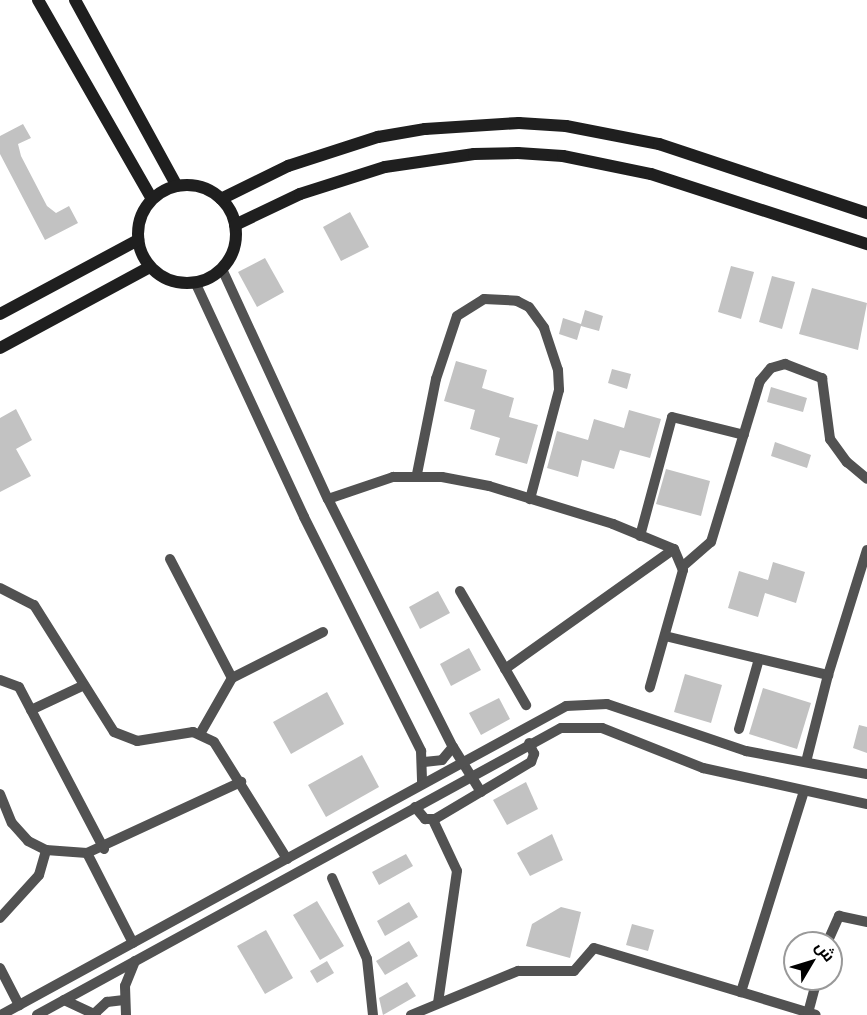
<!DOCTYPE html>
<meta charset="utf-8">
<style>
body{margin:0}
#map{position:relative;width:867px;height:1015px;overflow:hidden;background:#fff;font-family:"Titillium Web",Cairo,sans-serif}
div>[style]{position:absolute}
[style*='--x']{left:calc(var(--x)*1px);top:calc(var(--y)*1px);width:calc(var(--w)*1px);rotate:calc(var(--a)*1deg)}
.building>*{inset:0;background:#c2c2c2}
.street>*{height:10px;margin:-5px;padding:0 5px;transform-origin:5px;border-radius:5px;background:#525252}
.secondary>*{height:12px;margin:-6px;padding:0 6px;transform-origin:6px;border-radius:6px;background:#1f1f1f}
.secondary>.ring{margin:-6px;padding:0;box-sizing:content-box;background:none;border:12px solid #1f1f1f;border-radius:50%}
span{translate:-50% -50%;white-space:nowrap;text-align:center;line-height:1.15;-webkit-text-stroke:4.5px #fff;paint-order:stroke}
.north{position:absolute;left:783px;top:931px;width:60px;height:60px;box-sizing:border-box;background:#fff;border:2px solid #999;border-radius:50%;rotate:52deg;font-size:16px;font-weight:700;line-height:24px;text-align:center;color:#000}
.north::after{content:'';display:block;margin:auto;width:21px;height:27px;background:#000;clip-path:polygon(50% 0,100% 100%,50% 72%,0 100%)}
</style>
<div id="map">
<div class="building">
<div style="clip-path:polygon(23px 124px,31px 138px,18px 144px,21px 156px,47px 206px,56px 213px,69px 206px,78px 223px,45px 240px,0 154px,0 136px)"></div>
<div style="clip-path:polygon(350px 212px,369px 247px,341px 261px,323px 227px)"></div>
<div style="clip-path:polygon(265px 258px,284px 292px,257px 307px,238px 272px)"></div>
<div style="clip-path:polygon(731px 266px,754px 272px,741px 319px,718px 312px)"></div>
<div style="clip-path:polygon(772px 276px,795px 282px,782px 329px,759px 322px)"></div>
<div style="clip-path:polygon(812px 288px,867px 303px,858px 350px,799px 334px)"></div>
<div style="clip-path:polygon(585px 310px,603px 316px,599px 331px,581px 326px,577px 340px,559px 334px,563px 318px,581px 324px)"></div>
<div style="clip-path:polygon(456px 361px,487px 370px,482px 388px,514px 398px,509px 417px,538px 425px,527px 464px,495px 455px,500px 438px,470px 429px,475px 410px,444px 401px)"></div>
<div style="clip-path:polygon(612px 369px,631px 374px,627px 389px,608px 383px)"></div>
<div style="clip-path:polygon(771px 387px,807px 398px,803px 412px,767px 402px)"></div>
<div style="clip-path:polygon(16px 409px,32px 440px,16px 449px,31px 476px,0 492px,0 418px)"></div>
<div style="clip-path:polygon(629px 410px,661px 419px,650px 458px,620px 450px,614px 469px,582px 460px,578px 477px,547px 468px,557px 431px,588px 440px,594px 419px,624px 428px)"></div>
<div style="clip-path:polygon(775px 442px,811px 455px,807px 468px,771px 456px)"></div>
<div style="clip-path:polygon(666px 469px,710px 481px,701px 516px,656px 504px)"></div>
<div style="clip-path:polygon(773px 562px,805px 572px,796px 603px,765px 593px,758px 617px,728px 608px,739px 571px,768px 580px)"></div>
<div style="clip-path:polygon(438px 591px,450px 613px,420px 629px,409px 607px)"></div>
<div style="clip-path:polygon(469px 648px,481px 670px,451px 686px,440px 664px)"></div>
<div style="clip-path:polygon(685px 674px,722px 685px,711px 723px,674px 712px)"></div>
<div style="clip-path:polygon(763px 688px,811px 703px,797px 749px,749px 734px)"></div>
<div style="clip-path:polygon(327px 692px,344px 724px,291px 754px,273px 722px)"></div>
<div style="clip-path:polygon(499px 698px,510px 719px,481px 735px,469px 713px)"></div>
<div style="clip-path:polygon(859px 725px,867px 727px,867px 753px,853px 748px)"></div>
<div style="clip-path:polygon(362px 755px,379px 787px,326px 817px,308px 785px)"></div>
<div style="clip-path:polygon(526px 782px,538px 809px,507px 825px,493px 800px)"></div>
<div style="clip-path:polygon(552px 834px,563px 860px,530px 876px,517px 853px)"></div>
<div style="clip-path:polygon(406px 854px,413px 866px,379px 885px,372px 872px)"></div>
<div style="clip-path:polygon(317px 901px,344px 946px,320px 960px,293px 915px)"></div>
<div style="clip-path:polygon(409px 902px,418px 917px,385px 936px,377px 921px)"></div>
<div style="clip-path:polygon(561px 907px,581px 912px,570px 958px,526px 946px,532px 924px)"></div>
<div style="clip-path:polygon(632px 924px,654px 930px,648px 951px,626px 945px)"></div>
<div style="clip-path:polygon(266px 930px,293px 978px,265px 994px,237px 946px)"></div>
<div style="clip-path:polygon(409px 941px,418px 956px,385px 975px,376px 961px)"></div>
<div style="clip-path:polygon(327px 961px,334px 973px,317px 983px,310px 971px)"></div>
<div style="clip-path:polygon(407px 982px,416px 996px,383px 1015px,379px 998px)"></div>
</div>
<div class="street">
<div style="--x:222;--y:269;--w:253;--a:65.3"></div>
<div style="--x:328;--y:499;--w:278;--a:63.3"></div>
<div style="--x:453;--y:747;--w:53;--a:58.1"></div>
<div style="--x:195;--y:282;--w:259;--a:65.1"></div>
<div style="--x:304;--y:517;--w:262;--a:63.4"></div>
<div style="--x:421;--y:751;--w:33;--a:88"></div>
<div style="--x:417;--y:474;--w:97;--a:-78.7"></div>
<div style="--x:436;--y:379;--w:66;--a:-71.6"></div>
<div style="--x:457;--y:316;--w:32;--a:-32"></div>
<div style="--x:484;--y:299;--w:33;--a:3"></div>
<div style="--x:517;--y:301;--w:13;--a:27"></div>
<div style="--x:529;--y:307;--w:26;--a:54"></div>
<div style="--x:544;--y:328;--w:44;--a:71.6"></div>
<div style="--x:558;--y:370;--w:20;--a:87"></div>
<div style="--x:559;--y:390;--w:113;--a:104.9"></div>
<div style="--x:328;--y:499;--w:69;--a:-18.7"></div>
<div style="--x:393;--y:477;--w:49;--a:0"></div>
<div style="--x:442;--y:477;--w:48;--a:10.8"></div>
<div style="--x:489;--y:486;--w:130;--a:17"></div>
<div style="--x:613;--y:524;--w:66;--a:22.3"></div>
<div style="--x:674;--y:549;--w:23;--a:67"></div>
<div style="--x:683;--y:570;--w:122;--a:105.8"></div>
<div style="--x:640;--y:536;--w:123;--a:-74.9"></div>
<div style="--x:672;--y:417;--w:74;--a:14"></div>
<div style="--x:170;--y:559;--w:134;--a:62.5"></div>
<div style="--x:682;--y:567;--w:38;--a:-41"></div>
<div style="--x:711;--y:542;--w:168;--a:-73.1"></div>
<div style="--x:760;--y:381;--w:17;--a:-50"></div>
<div style="--x:771;--y:368;--w:15;--a:-16"></div>
<div style="--x:785;--y:364;--w:40;--a:21"></div>
<div style="--x:822;--y:378;--w:62;--a:82.5"></div>
<div style="--x:830;--y:439;--w:29;--a:54"></div>
<div style="--x:847;--y:462;--w:26;--a:40"></div>
<div style="--x:0;--y:588;--w:38;--a:27"></div>
<div style="--x:34;--y:605;--w:150;--a:57.8"></div>
<div style="--x:114;--y:732;--w:25;--a:21"></div>
<div style="--x:137;--y:741;--w:57;--a:-9.1"></div>
<div style="--x:193;--y:732;--w:23;--a:25"></div>
<div style="--x:214;--y:742;--w:138;--a:58"></div>
<div style="--x:460;--y:591;--w:132;--a:59.9"></div>
<div style="--x:665;--y:636;--w:168;--a:13.5"></div>
<div style="--x:505;--y:669;--w:207;--a:-35.4"></div>
<div style="--x:0;--y:680;--w:20;--a:20"></div>
<div style="--x:19;--y:687;--w:183;--a:62.3"></div>
<div style="--x:31;--y:710;--w:56;--a:-25.2"></div>
<div style="--x:739;--y:729;--w:73;--a:-74.1"></div>
<div style="--x:200;--y:734;--w:64;--a:-60.3"></div>
<div style="--x:232;--y:678;--w:102;--a:-26.8"></div>
<div style="--x:424;--y:762;--w:18;--a:-6"></div>
<div style="--x:442;--y:760;--w:17;--a:-50"></div>
<div style="--x:806;--y:762;--w:90;--a:-75.8"></div>
<div style="--x:828;--y:675;--w:131;--a:-72.7"></div>
<div style="--x:804;--y:791;--w:211;--a:107.4"></div>
<div style="--x:741;--y:992;--w:78;--a:17"></div>
<div style="--x:0;--y:794;--w:31;--a:68"></div>
<div style="--x:12;--y:823;--w:24;--a:48"></div>
<div style="--x:28;--y:841;--w:20;--a:27"></div>
<div style="--x:46;--y:850;--w:41;--a:4.2"></div>
<div style="--x:87;--y:853;--w:170;--a:-24.8"></div>
<div style="--x:415;--y:807;--w:16;--a:50"></div>
<div style="--x:425;--y:819;--w:10;--a:0"></div>
<div style="--x:435;--y:819;--w:112;--a:-30.7"></div>
<div style="--x:531;--y:762;--w:9;--a:-69"></div>
<div style="--x:534;--y:754;--w:12;--a:-114"></div>
<div style="--x:433;--y:820;--w:56;--a:64.8"></div>
<div style="--x:457;--y:871;--w:133;--a:98.2"></div>
<div style="--x:87;--y:853;--w:101;--a:62.9"></div>
<div style="--x:332;--y:878;--w:88;--a:66.6"></div>
<div style="--x:367;--y:959;--w:56;--a:83.9"></div>
<div style="--x:0;--y:918;--w:58;--a:-47.8"></div>
<div style="--x:39;--y:875;--w:26;--a:-74"></div>
<div style="--x:827;--y:943;--w:30;--a:-66"></div>
<div style="--x:839;--y:916;--w:29;--a:12"></div>
<div style="--x:0;--y:968;--w:42;--a:62.8"></div>
<div style="--x:64;--y:1000;--w:35;--a:25"></div>
<div style="--x:808;--y:1013;--w:35;--a:-75"></div>
<div style="--x:94;--y:1014;--w:18;--a:-43"></div>
<div style="--x:107;--y:1002;--w:17;--a:-7"></div>
<div style="--x:1;--y:1015;--w:644;--a:-28.67"></div>
<div style="--x:566;--y:706;--w:41;--a:-2.8"></div>
<div style="--x:607;--y:704;--w:147;--a:18.7"></div>
<div style="--x:746;--y:751;--w:123;--a:10.8"></div>
<div style="--x:37;--y:1015;--w:597;--a:-28.71"></div>
<div style="--x:561;--y:728;--w:41;--a:0"></div>
<div style="--x:602;--y:728;--w:109;--a:21.6"></div>
<div style="--x:703;--y:768;--w:168;--a:12.4"></div>
<div style="--x:126;--y:1015;--w:29;--a:-92"></div>
<div style="--x:125;--y:986;--w:27;--a:-68"></div>
<div style="--x:411;--y:1015;--w:116;--a:-22.4"></div>
<div style="--x:518;--y:971;--w:56;--a:0"></div>
<div style="--x:574;--y:971;--w:30;--a:-49"></div>
<div style="--x:594;--y:948;--w:153;--a:16.7"></div>
</div>
<div class="secondary">
<div style="--x:38;--y:0;--w:229;--a:60.2"></div>
<div style="--x:75;--y:0;--w:212;--a:61.3"></div>
<div class="ring" style="left:138px;top:185px;width:86px;height:86px"></div>
<div style="--x:221;--y:199;--w:75;--a:-26.2"></div>
<div style="--x:288;--y:166;--w:95;--a:-17.9"></div>
<div style="--x:378;--y:137;--w:48;--a:-9.7"></div>
<div style="--x:425;--y:129;--w:94;--a:-3.7"></div>
<div style="--x:519;--y:123;--w:47;--a:3.7"></div>
<div style="--x:566;--y:126;--w:95;--a:11"></div>
<div style="--x:659;--y:144;--w:219;--a:18.4"></div>
<div style="--x:235;--y:225;--w:72;--a:-25.5"></div>
<div style="--x:300;--y:194;--w:89;--a:-17.6"></div>
<div style="--x:385;--y:167;--w:90;--a:-8.3"></div>
<div style="--x:474;--y:154;--w:44;--a:-1.3"></div>
<div style="--x:518;--y:153;--w:45;--a:3.8"></div>
<div style="--x:563;--y:156;--w:90;--a:11.6"></div>
<div style="--x:651;--y:174;--w:227;--a:18"></div>
<div style="--x:0;--y:314;--w:157;--a:-28.2"></div>
<div style="--x:0;--y:348;--w:170;--a:-28.4"></div>
</div>
<div class="north">ش</div>
</div>
